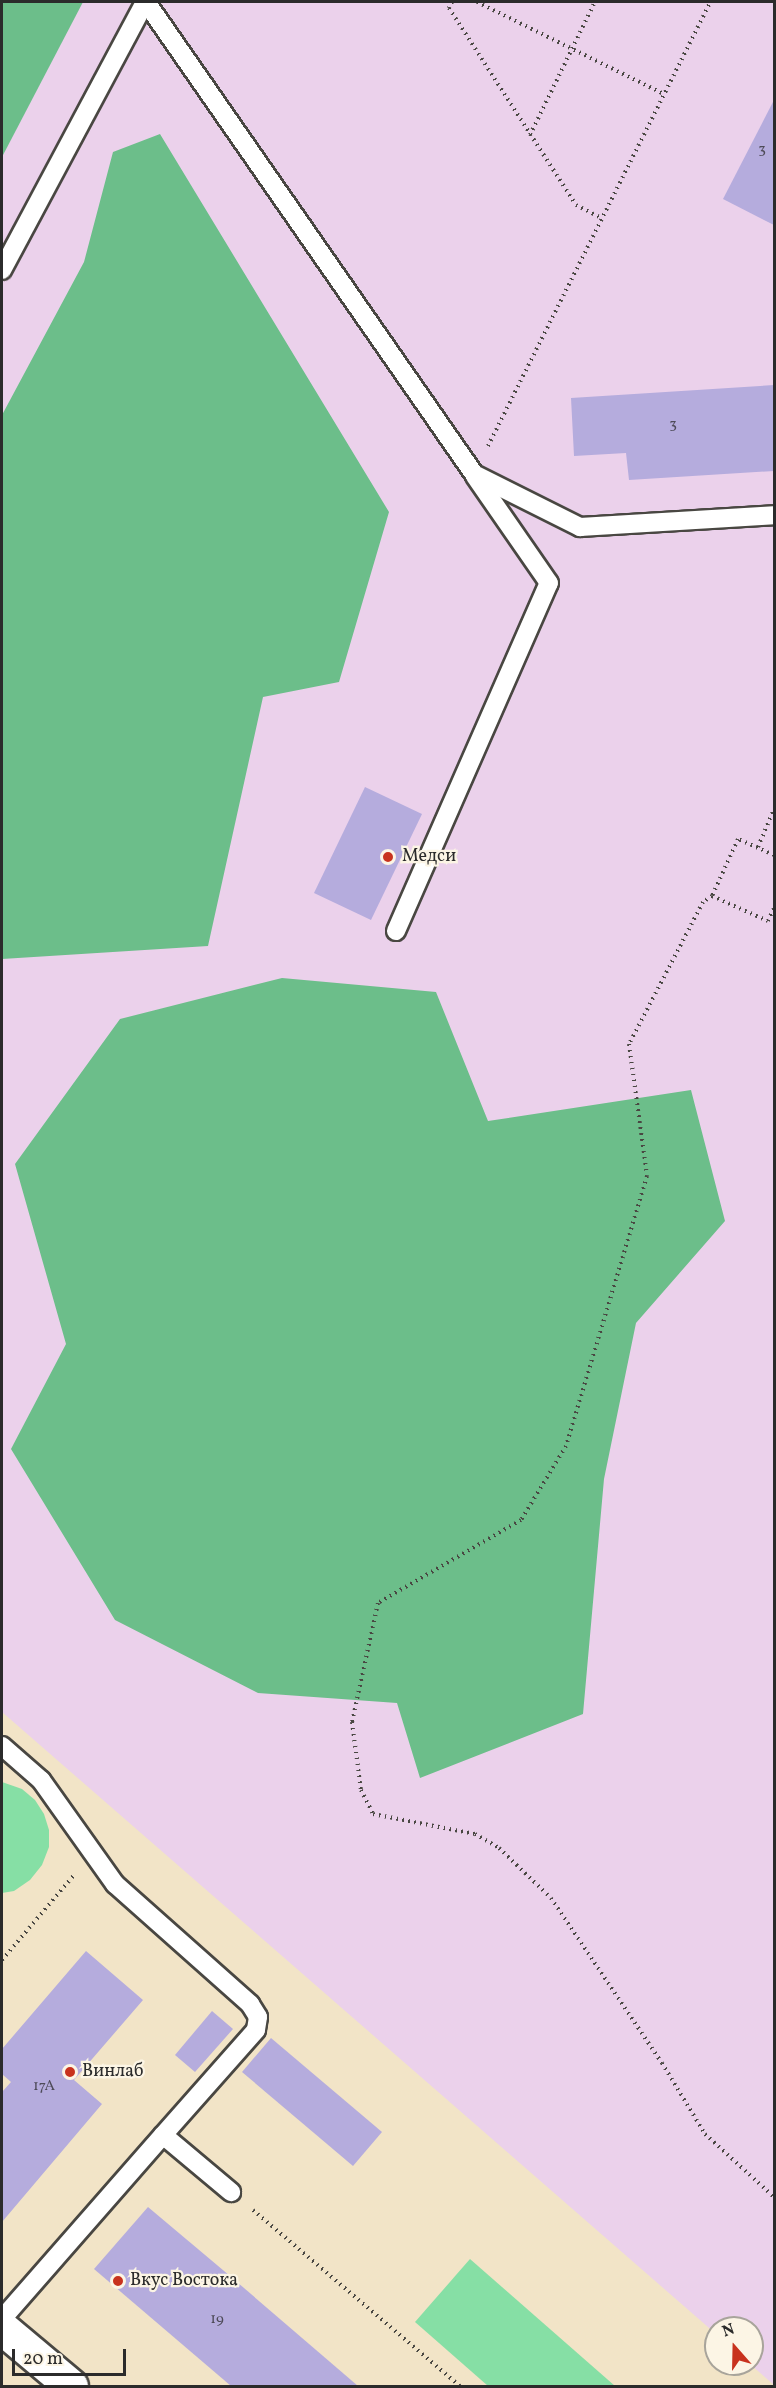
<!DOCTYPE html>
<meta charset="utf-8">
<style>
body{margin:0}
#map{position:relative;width:776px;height:2388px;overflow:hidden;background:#f2e4c7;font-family:Vollkorn,serif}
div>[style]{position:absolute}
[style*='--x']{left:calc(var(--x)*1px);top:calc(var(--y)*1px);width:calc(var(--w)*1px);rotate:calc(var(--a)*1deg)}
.built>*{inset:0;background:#ebd1eb}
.green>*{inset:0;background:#86dfa5}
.forest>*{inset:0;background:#6cbe8a}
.building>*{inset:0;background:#b5acdd}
.path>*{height:4px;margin-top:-2px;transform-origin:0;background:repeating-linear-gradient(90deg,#494742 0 1.5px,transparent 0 6px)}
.roads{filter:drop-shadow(2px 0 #494742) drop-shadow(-2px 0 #494742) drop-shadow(0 2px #494742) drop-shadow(0 -2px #494742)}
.service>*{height:18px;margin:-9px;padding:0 9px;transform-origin:9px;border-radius:9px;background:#fff}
.minor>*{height:33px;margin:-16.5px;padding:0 16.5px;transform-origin:16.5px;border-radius:16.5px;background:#fff}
.dots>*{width:16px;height:16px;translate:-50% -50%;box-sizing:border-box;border:3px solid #fcf5e5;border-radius:50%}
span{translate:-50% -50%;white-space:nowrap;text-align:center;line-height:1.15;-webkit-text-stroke:4.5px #fcf5e5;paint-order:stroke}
.number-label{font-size:15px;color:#4e4b58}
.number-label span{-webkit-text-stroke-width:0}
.poi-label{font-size:18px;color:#2b2b2b}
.left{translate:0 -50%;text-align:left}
.frame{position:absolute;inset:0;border:3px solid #2b2b2b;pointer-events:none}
.north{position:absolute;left:704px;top:2316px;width:60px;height:60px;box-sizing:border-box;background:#fcf5e5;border:2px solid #a8a49b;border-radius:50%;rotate:340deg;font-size:16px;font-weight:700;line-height:24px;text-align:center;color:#2b2b2b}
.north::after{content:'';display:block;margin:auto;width:21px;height:27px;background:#c8321e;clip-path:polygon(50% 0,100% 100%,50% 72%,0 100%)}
.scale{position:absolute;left:12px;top:2349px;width:114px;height:27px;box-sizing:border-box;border:3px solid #2b2b2b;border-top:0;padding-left:8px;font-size:18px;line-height:21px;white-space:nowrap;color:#2b2b2b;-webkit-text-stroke:4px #fcf5e5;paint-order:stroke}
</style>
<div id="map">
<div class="built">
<div style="clip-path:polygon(2px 2px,774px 2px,774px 2385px,750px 2364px,752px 2328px,716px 2328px,716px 2334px,2px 1712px)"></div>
</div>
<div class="green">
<div style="clip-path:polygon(2px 1782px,22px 1789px,35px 1800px,44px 1814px,49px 1830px,49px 1847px,42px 1865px,30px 1880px,14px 1891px,2px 1893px)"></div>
<div style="clip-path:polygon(470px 2259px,615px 2386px,488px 2386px,415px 2322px)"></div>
</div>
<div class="forest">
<div style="clip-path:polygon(2px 2px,83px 2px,2px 157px)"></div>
<div style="clip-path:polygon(160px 134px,389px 512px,339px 682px,263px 697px,208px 946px,2px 959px,2px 415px,84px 262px,113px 152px)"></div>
<div style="clip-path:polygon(282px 978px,436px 992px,488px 1121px,691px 1090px,725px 1221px,636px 1323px,604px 1479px,583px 1714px,420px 1778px,397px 1703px,258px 1693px,115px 1620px,11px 1449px,66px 1344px,15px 1164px,120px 1019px)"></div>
</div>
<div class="building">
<div style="clip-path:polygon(774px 100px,774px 225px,723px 199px)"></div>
<div style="clip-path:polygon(774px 385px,774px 471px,629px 480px,626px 453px,574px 456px,571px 398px)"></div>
<div style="clip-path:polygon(365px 787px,422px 814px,371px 920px,314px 893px)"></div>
<div style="clip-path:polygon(86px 1951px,143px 2000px,74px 2080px,102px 2104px,2px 2222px,2px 2092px,11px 2082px,2px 2074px,2px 2049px)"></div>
<div style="clip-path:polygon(212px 2011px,233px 2029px,195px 2072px,175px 2055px)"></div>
<div style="clip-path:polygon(271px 2038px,382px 2132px,353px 2166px,242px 2072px)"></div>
<div style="clip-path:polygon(148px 2207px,230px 2276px,358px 2386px,231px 2386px,94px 2269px)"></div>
</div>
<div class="path">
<div style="--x:452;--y:2;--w:7;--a:117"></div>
<div style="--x:449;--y:8;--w:234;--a:57.2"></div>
<div style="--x:576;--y:205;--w:29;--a:27"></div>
<div style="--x:477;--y:2;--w:208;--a:26.2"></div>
<div style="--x:530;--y:135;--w:148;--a:-64"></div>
<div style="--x:488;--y:446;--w:496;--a:-63.4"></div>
<div style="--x:758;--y:847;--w:41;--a:-67.2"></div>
<div style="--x:774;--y:855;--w:39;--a:-156"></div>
<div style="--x:738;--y:839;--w:63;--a:114.5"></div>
<div style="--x:712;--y:896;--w:61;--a:24.1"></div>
<div style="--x:768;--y:921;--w:14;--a:-65"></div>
<div style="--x:712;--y:896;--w:11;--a:146"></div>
<div style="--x:703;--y:902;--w:160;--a:117.5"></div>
<div style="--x:629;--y:1044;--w:133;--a:82.2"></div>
<div style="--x:647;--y:1176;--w:282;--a:106.7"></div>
<div style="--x:566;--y:1446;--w:87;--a:121.3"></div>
<div style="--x:521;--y:1520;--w:165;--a:149.9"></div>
<div style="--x:378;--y:1603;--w:122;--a:102.3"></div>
<div style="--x:352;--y:1722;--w:69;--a:82.5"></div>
<div style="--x:361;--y:1790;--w:27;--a:63"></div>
<div style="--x:373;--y:1814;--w:104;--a:11.1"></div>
<div style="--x:475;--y:1834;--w:28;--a:30"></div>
<div style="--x:499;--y:1848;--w:72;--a:43.9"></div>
<div style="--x:551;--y:1898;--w:199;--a:56.1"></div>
<div style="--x:662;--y:2063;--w:83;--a:58.8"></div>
<div style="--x:705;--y:2134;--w:93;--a:42.4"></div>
<div style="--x:2;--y:1960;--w:113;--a:-49.7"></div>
<div style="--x:253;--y:2210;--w:272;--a:40.4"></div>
</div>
<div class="roads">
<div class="service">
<div style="--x:146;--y:2;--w:575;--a:55.2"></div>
<div style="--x:474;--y:474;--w:119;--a:26.6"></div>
<div style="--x:580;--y:527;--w:194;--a:-3.5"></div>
<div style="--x:2;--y:270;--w:304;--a:-61.9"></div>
<div style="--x:396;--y:931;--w:380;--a:-66.3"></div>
<div style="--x:549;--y:583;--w:130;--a:-124.7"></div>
<div style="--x:2;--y:1746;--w:52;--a:41.1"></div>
<div style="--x:41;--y:1780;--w:128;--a:54.6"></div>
<div style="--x:115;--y:1884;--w:181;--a:41.6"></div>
<div style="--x:250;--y:2004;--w:15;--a:58"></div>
<div style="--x:258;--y:2017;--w:13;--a:99"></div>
<div style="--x:256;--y:2030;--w:140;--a:131.5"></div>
<div style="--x:2;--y:2319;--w:244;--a:-48.8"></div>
<div style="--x:163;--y:2135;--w:89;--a:40"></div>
</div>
<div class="minor">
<div style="--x:2;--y:2328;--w:90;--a:40"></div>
</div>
</div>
<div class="dots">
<div style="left:388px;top:857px;background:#c8321e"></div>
<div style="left:70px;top:2072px;background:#c8321e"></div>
<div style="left:118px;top:2281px;background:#c8321e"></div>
</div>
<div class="number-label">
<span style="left:762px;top:150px">3</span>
<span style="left:673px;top:425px">3</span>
<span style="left:44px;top:2087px">17А</span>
<span style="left:217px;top:2320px">19</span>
</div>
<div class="poi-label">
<span class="left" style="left:402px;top:857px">Медси</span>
<span class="left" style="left:82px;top:2072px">Винлаб</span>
<span class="left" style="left:130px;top:2281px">Вкус Востока</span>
</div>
<div class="frame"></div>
<div class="north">N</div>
<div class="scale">20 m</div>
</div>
